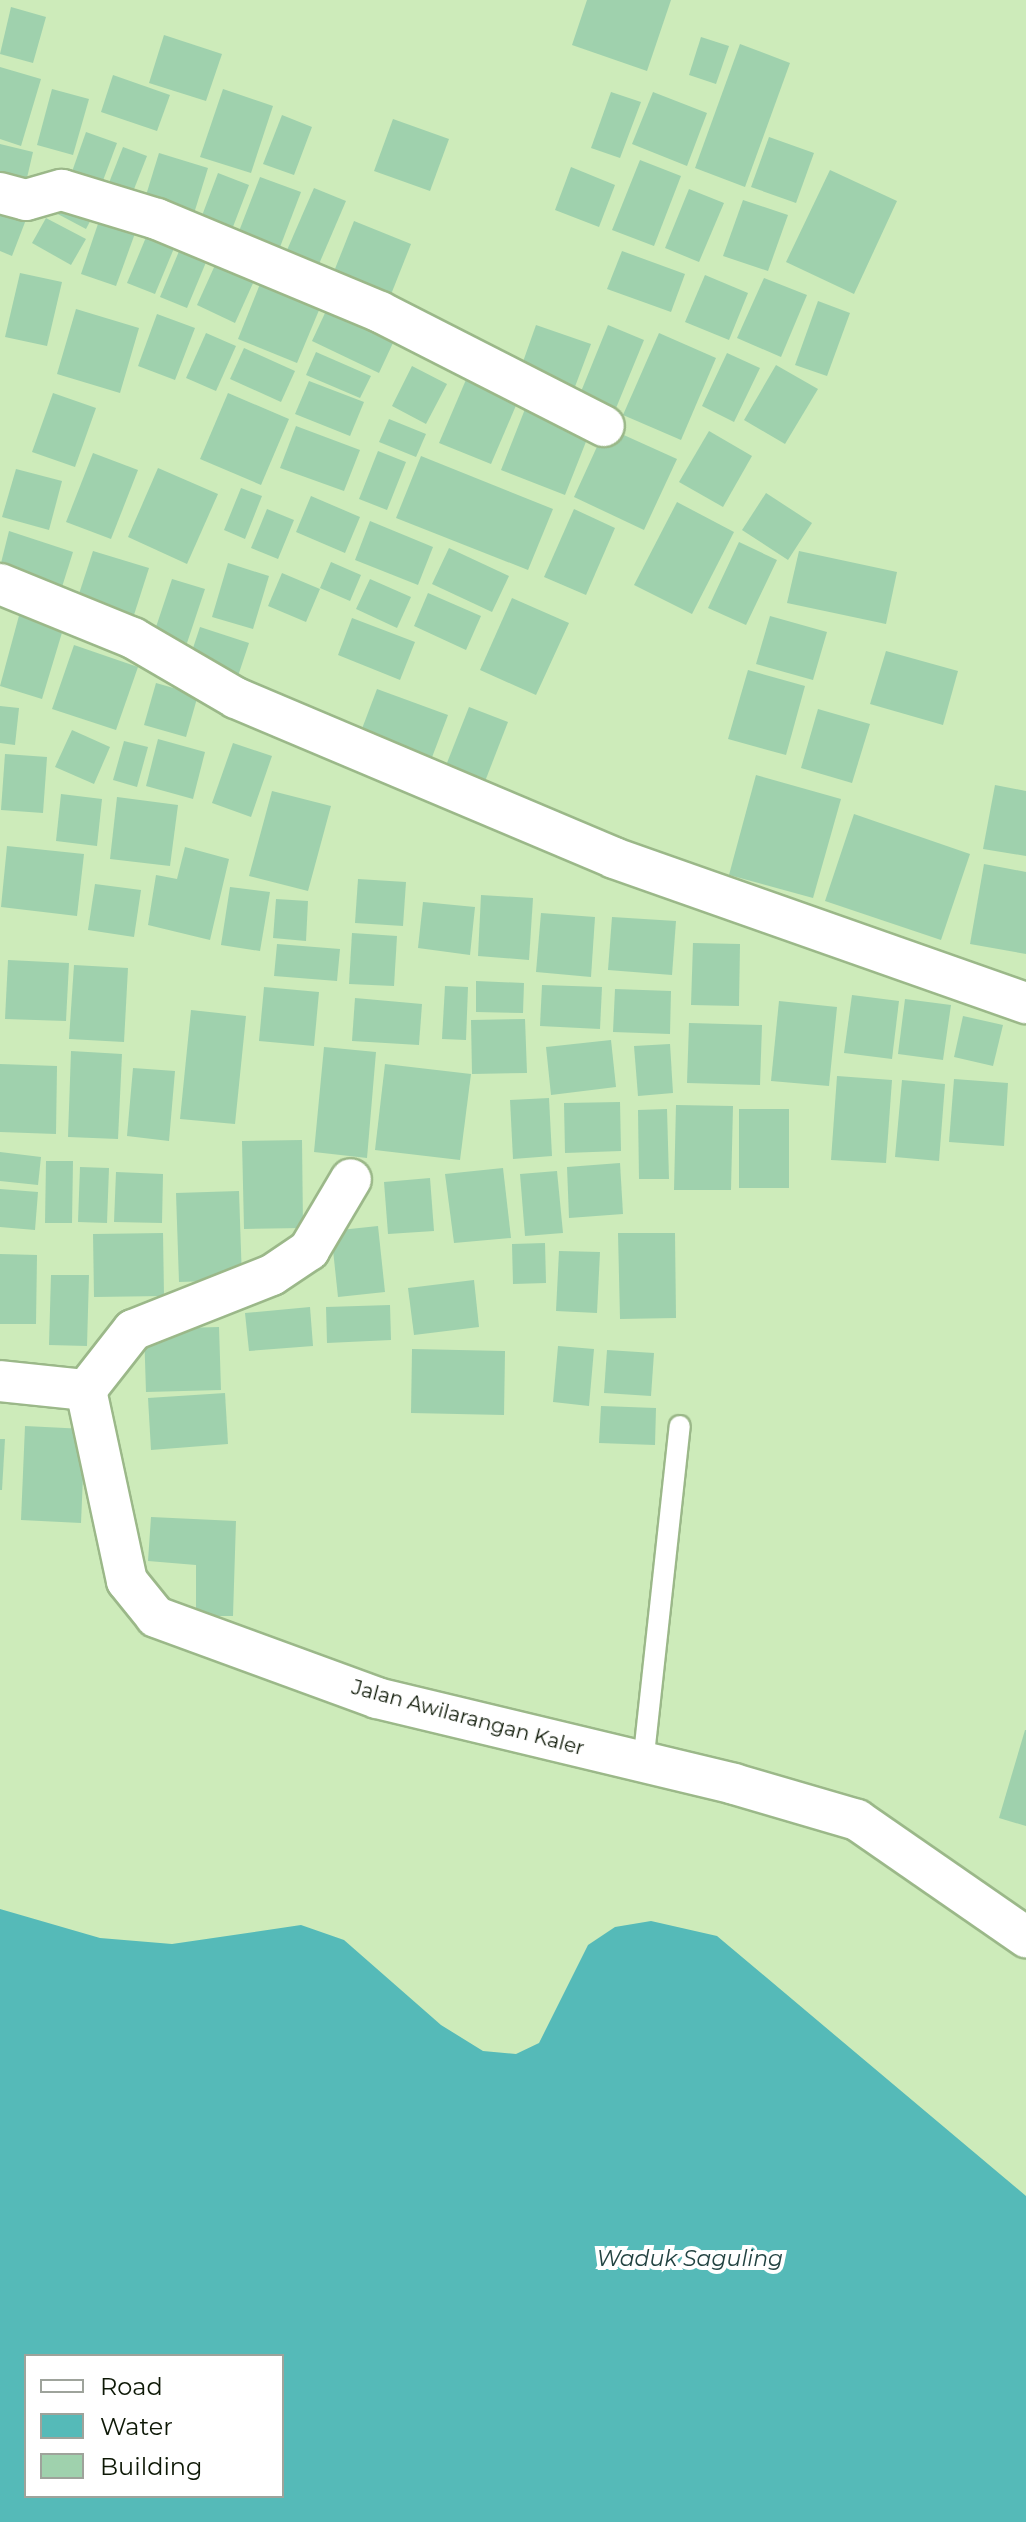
<!DOCTYPE html>
<style>
body{margin:0}
#map{position:relative;width:1026px;height:2522px;overflow:hidden;background:#cdebba;font-family:Montserrat,sans-serif}
div>[style]{position:absolute}
[style*='--x']{left:calc(var(--x)*1px);top:calc(var(--y)*1px);width:calc(var(--w)*1px);rotate:calc(var(--a)*1deg)}
.water>*{inset:0;background:#55bab8}
.building>*{inset:0;background:#9fd1ad}
.roads{filter:drop-shadow(2px 0 #9bb889) drop-shadow(-2px 0 #9bb889) drop-shadow(0 2px #9bb889) drop-shadow(0 -2px #9bb889)}
.service>*{height:20px;margin:-10px;padding:0 10px;transform-origin:10px;border-radius:10px;background:#fff}
.minor>*{height:40px;margin:-20px;padding:0 20px;transform-origin:20px;border-radius:20px;background:#fff}
span{translate:-50% -50%;white-space:nowrap;text-align:center;line-height:1.15;-webkit-text-stroke:8px #fff;paint-order:stroke}
.street-label{font-size:20px;color:#0d1806}
.water-label{font-size:22px;color:#234342;font-style:italic}
.legend{position:absolute;left:24px;top:2354px;width:260px;height:144px;box-sizing:border-box;background:#fff;border:2px solid #9ea39b;margin:0;padding:10px 14px;list-style:none;font-size:24px;color:#0d1806}
.legend li{display:flex;align-items:center;gap:16px;height:40px}
.legend b{width:40px;border:2px solid #9ea39b}
</style>
<div id="map">
<div class="water">
<div style="clip-path:polygon(evenodd,0 1909px,100px 1938px,172px 1944px,301px 1925px,344px 1940px,441px 2025px,483px 2051px,516px 2054px,539px 2043px,588px 1945px,615px 1927px,651px 1921px,717px 1936px,1026px 2196px,1026px 2522px,0 2522px,0 1909px,26px 2356px,282px 2356px,282px 2496px,26px 2496px,26px 2356px)"></div>
</div>
<div class="building">
<div style="clip-path:polygon(587px 0,671px 0,647px 71px,572px 45px)"></div>
<div style="clip-path:polygon(11px 7px,46px 17px,33px 63px,0 54px)"></div>
<div style="clip-path:polygon(164px 35px,222px 54px,206px 101px,149px 83px)"></div>
<div style="clip-path:polygon(701px 37px,729px 46px,716px 84px,689px 75px)"></div>
<div style="clip-path:polygon(740px 44px,790px 63px,745px 187px,695px 168px)"></div>
<div style="clip-path:polygon(0 67px,41px 79px,21px 146px,0 139px)"></div>
<div style="clip-path:polygon(113px 75px,170px 95px,157px 131px,101px 112px)"></div>
<div style="clip-path:polygon(52px 89px,89px 99px,73px 155px,37px 145px)"></div>
<div style="clip-path:polygon(223px 89px,273px 106px,251px 173px,200px 157px)"></div>
<div style="clip-path:polygon(611px 92px,641px 102px,620px 158px,591px 148px)"></div>
<div style="clip-path:polygon(653px 92px,707px 113px,687px 166px,632px 144px)"></div>
<div style="clip-path:polygon(282px 115px,312px 127px,294px 175px,263px 164px)"></div>
<div style="clip-path:polygon(393px 119px,449px 139px,430px 191px,374px 171px)"></div>
<div style="clip-path:polygon(86px 132px,117px 143px,98px 194px,68px 183px)"></div>
<div style="clip-path:polygon(769px 137px,814px 153px,796px 203px,751px 187px)"></div>
<div style="clip-path:polygon(0 144px,33px 152px,23px 195px,0 190px)"></div>
<div style="clip-path:polygon(123px 147px,147px 156px,129px 202px,105px 193px)"></div>
<div style="clip-path:polygon(159px 153px,208px 168px,192px 220px,143px 205px)"></div>
<div style="clip-path:polygon(640px 160px,681px 176px,654px 246px,612px 230px)"></div>
<div style="clip-path:polygon(571px 167px,615px 185px,599px 227px,555px 210px)"></div>
<div style="clip-path:polygon(830px 170px,897px 201px,854px 294px,786px 262px)"></div>
<div style="clip-path:polygon(218px 173px,249px 185px,231px 232px,200px 221px)"></div>
<div style="clip-path:polygon(260px 177px,301px 192px,277px 255px,236px 239px)"></div>
<div style="clip-path:polygon(314px 188px,346px 201px,313px 278px,281px 264px)"></div>
<div style="clip-path:polygon(689px 189px,724px 203px,699px 262px,665px 248px)"></div>
<div style="clip-path:polygon(63px 195px,95px 212px,86px 229px,54px 212px)"></div>
<div style="clip-path:polygon(743px 200px,788px 215px,768px 271px,723px 256px)"></div>
<div style="clip-path:polygon(0 207px,27px 217px,12px 256px,0 251px)"></div>
<div style="clip-path:polygon(102px 212px,138px 225px,116px 286px,81px 274px)"></div>
<div style="clip-path:polygon(46px 218px,86px 239px,71px 265px,32px 243px)"></div>
<div style="clip-path:polygon(354px 221px,411px 244px,388px 302px,331px 279px)"></div>
<div style="clip-path:polygon(149px 230px,177px 241px,155px 294px,127px 283px)"></div>
<div style="clip-path:polygon(182px 244px,209px 255px,187px 308px,160px 297px)"></div>
<div style="clip-path:polygon(622px 251px,685px 274px,671px 312px,607px 289px)"></div>
<div style="clip-path:polygon(220px 254px,258px 272px,235px 323px,197px 305px)"></div>
<div style="clip-path:polygon(20px 273px,62px 282px,47px 346px,5px 337px)"></div>
<div style="clip-path:polygon(705px 275px,748px 293px,729px 340px,685px 322px)"></div>
<div style="clip-path:polygon(764px 278px,807px 295px,781px 357px,737px 338px)"></div>
<div style="clip-path:polygon(262px 279px,322px 303px,297px 363px,238px 339px)"></div>
<div style="clip-path:polygon(332px 298px,399px 330px,379px 373px,312px 341px)"></div>
<div style="clip-path:polygon(818px 301px,850px 313px,827px 376px,795px 365px)"></div>
<div style="clip-path:polygon(76px 309px,139px 328px,120px 393px,57px 374px)"></div>
<div style="clip-path:polygon(157px 314px,195px 328px,175px 380px,138px 366px)"></div>
<div style="clip-path:polygon(536px 325px,591px 344px,573px 392px,519px 373px)"></div>
<div style="clip-path:polygon(608px 325px,644px 340px,614px 413px,578px 399px)"></div>
<div style="clip-path:polygon(206px 333px,236px 346px,216px 391px,186px 378px)"></div>
<div style="clip-path:polygon(659px 333px,716px 358px,681px 440px,623px 415px)"></div>
<div style="clip-path:polygon(244px 348px,295px 371px,281px 402px,230px 379px)"></div>
<div style="clip-path:polygon(316px 352px,371px 376px,360px 398px,306px 375px)"></div>
<div style="clip-path:polygon(727px 353px,760px 368px,734px 422px,702px 406px)"></div>
<div style="clip-path:polygon(776px 365px,818px 389px,785px 444px,744px 420px)"></div>
<div style="clip-path:polygon(412px 366px,447px 384px,426px 424px,392px 406px)"></div>
<div style="clip-path:polygon(471px 368px,523px 389px,491px 464px,439px 443px)"></div>
<div style="clip-path:polygon(309px 381px,364px 402px,350px 436px,295px 414px)"></div>
<div style="clip-path:polygon(53px 393px,96px 408px,75px 467px,32px 452px)"></div>
<div style="clip-path:polygon(228px 393px,289px 419px,261px 485px,200px 459px)"></div>
<div style="clip-path:polygon(527px 404px,591px 429px,565px 495px,501px 470px)"></div>
<div style="clip-path:polygon(389px 419px,426px 434px,416px 457px,379px 442px)"></div>
<div style="clip-path:polygon(296px 426px,360px 450px,344px 491px,280px 468px)"></div>
<div style="clip-path:polygon(606px 427px,677px 459px,644px 530px,574px 497px)"></div>
<div style="clip-path:polygon(709px 431px,752px 456px,723px 507px,679px 482px)"></div>
<div style="clip-path:polygon(378px 451px,406px 462px,387px 510px,359px 499px)"></div>
<div style="clip-path:polygon(93px 453px,138px 470px,111px 539px,66px 522px)"></div>
<div style="clip-path:polygon(421px 456px,553px 509px,528px 570px,396px 518px)"></div>
<div style="clip-path:polygon(158px 468px,218px 494px,187px 564px,128px 537px)"></div>
<div style="clip-path:polygon(16px 469px,62px 481px,49px 530px,2px 517px)"></div>
<div style="clip-path:polygon(241px 488px,262px 496px,245px 539px,224px 530px)"></div>
<div style="clip-path:polygon(766px 493px,812px 523px,788px 560px,742px 530px)"></div>
<div style="clip-path:polygon(311px 496px,360px 517px,345px 553px,296px 532px)"></div>
<div style="clip-path:polygon(677px 502px,734px 532px,692px 614px,634px 585px)"></div>
<div style="clip-path:polygon(267px 509px,294px 520px,278px 559px,251px 548px)"></div>
<div style="clip-path:polygon(574px 509px,615px 528px,586px 595px,544px 577px)"></div>
<div style="clip-path:polygon(370px 521px,433px 547px,418px 585px,355px 560px)"></div>
<div style="clip-path:polygon(9px 531px,73px 552px,62px 587px,0 567px)"></div>
<div style="clip-path:polygon(739px 542px,777px 560px,746px 625px,708px 608px)"></div>
<div style="clip-path:polygon(449px 548px,509px 576px,492px 612px,432px 584px)"></div>
<div style="clip-path:polygon(93px 551px,149px 568px,133px 618px,77px 600px)"></div>
<div style="clip-path:polygon(799px 551px,897px 572px,886px 624px,787px 603px)"></div>
<div style="clip-path:polygon(331px 562px,361px 575px,350px 601px,320px 588px)"></div>
<div style="clip-path:polygon(228px 563px,269px 576px,253px 629px,212px 617px)"></div>
<div style="clip-path:polygon(282px 573px,320px 589px,306px 622px,268px 606px)"></div>
<div style="clip-path:polygon(172px 579px,205px 589px,187px 643px,154px 633px)"></div>
<div style="clip-path:polygon(370px 579px,411px 597px,397px 628px,356px 609px)"></div>
<div style="clip-path:polygon(428px 593px,481px 616px,466px 650px,414px 626px)"></div>
<div style="clip-path:polygon(512px 598px,569px 623px,536px 695px,480px 670px)"></div>
<div style="clip-path:polygon(20px 612px,64px 626px,42px 699px,0 686px)"></div>
<div style="clip-path:polygon(770px 616px,827px 632px,813px 680px,756px 664px)"></div>
<div style="clip-path:polygon(352px 618px,415px 642px,400px 680px,338px 655px)"></div>
<div style="clip-path:polygon(200px 627px,249px 643px,236px 682px,187px 666px)"></div>
<div style="clip-path:polygon(74px 645px,138px 667px,116px 730px,52px 709px)"></div>
<div style="clip-path:polygon(886px 651px,958px 671px,943px 725px,870px 704px)"></div>
<div style="clip-path:polygon(748px 670px,805px 686px,786px 755px,728px 739px)"></div>
<div style="clip-path:polygon(156px 683px,198px 695px,186px 737px,144px 725px)"></div>
<div style="clip-path:polygon(377px 689px,448px 715px,431px 760px,360px 734px)"></div>
<div style="clip-path:polygon(0 706px,19px 708px,15px 745px,0 743px)"></div>
<div style="clip-path:polygon(469px 707px,508px 722px,484px 784px,445px 768px)"></div>
<div style="clip-path:polygon(818px 709px,870px 724px,852px 783px,801px 768px)"></div>
<div style="clip-path:polygon(72px 730px,110px 747px,94px 784px,55px 767px)"></div>
<div style="clip-path:polygon(158px 739px,205px 752px,193px 799px,146px 786px)"></div>
<div style="clip-path:polygon(124px 741px,148px 747px,137px 787px,113px 780px)"></div>
<div style="clip-path:polygon(233px 743px,272px 756px,251px 817px,212px 803px)"></div>
<div style="clip-path:polygon(5px 754px,47px 757px,43px 813px,1px 810px)"></div>
<div style="clip-path:polygon(756px 775px,841px 799px,813px 898px,729px 875px)"></div>
<div style="clip-path:polygon(995px 785px,1026px 791px,1026px 856px,983px 849px)"></div>
<div style="clip-path:polygon(272px 791px,331px 806px,308px 891px,249px 876px)"></div>
<div style="clip-path:polygon(61px 794px,102px 799px,97px 846px,56px 841px)"></div>
<div style="clip-path:polygon(117px 797px,178px 805px,170px 866px,110px 859px)"></div>
<div style="clip-path:polygon(854px 814px,970px 854px,941px 940px,825px 901px)"></div>
<div style="clip-path:polygon(7px 846px,84px 854px,77px 916px,1px 907px)"></div>
<div style="clip-path:polygon(185px 847px,229px 859px,210px 940px,148px 925px,156px 875px,177px 879px)"></div>
<div style="clip-path:polygon(984px 864px,1026px 872px,1026px 954px,970px 944px)"></div>
<div style="clip-path:polygon(358px 879px,406px 882px,403px 926px,355px 923px)"></div>
<div style="clip-path:polygon(95px 884px,141px 890px,134px 937px,88px 930px)"></div>
<div style="clip-path:polygon(230px 887px,270px 892px,260px 951px,221px 945px)"></div>
<div style="clip-path:polygon(481px 895px,533px 898px,529px 960px,478px 956px)"></div>
<div style="clip-path:polygon(276px 899px,308px 901px,306px 941px,273px 938px)"></div>
<div style="clip-path:polygon(423px 902px,475px 907px,470px 955px,418px 948px)"></div>
<div style="clip-path:polygon(541px 913px,595px 917px,591px 977px,536px 972px)"></div>
<div style="clip-path:polygon(612px 917px,676px 921px,672px 975px,608px 970px)"></div>
<div style="clip-path:polygon(352px 933px,397px 936px,394px 986px,349px 984px)"></div>
<div style="clip-path:polygon(693px 943px,740px 944px,739px 1006px,691px 1005px)"></div>
<div style="clip-path:polygon(277px 944px,340px 949px,337px 981px,274px 976px)"></div>
<div style="clip-path:polygon(8px 960px,69px 963px,66px 1021px,5px 1019px)"></div>
<div style="clip-path:polygon(74px 965px,128px 968px,124px 1042px,69px 1039px)"></div>
<div style="clip-path:polygon(476px 981px,524px 983px,523px 1013px,476px 1012px)"></div>
<div style="clip-path:polygon(542px 985px,602px 987px,600px 1029px,540px 1026px)"></div>
<div style="clip-path:polygon(445px 986px,468px 987px,466px 1040px,442px 1039px)"></div>
<div style="clip-path:polygon(264px 987px,319px 992px,314px 1046px,259px 1041px)"></div>
<div style="clip-path:polygon(615px 989px,671px 991px,670px 1034px,613px 1032px)"></div>
<div style="clip-path:polygon(852px 995px,899px 1001px,892px 1059px,844px 1053px)"></div>
<div style="clip-path:polygon(355px 998px,422px 1004px,419px 1045px,352px 1041px)"></div>
<div style="clip-path:polygon(905px 999px,951px 1005px,943px 1060px,898px 1054px)"></div>
<div style="clip-path:polygon(779px 1001px,837px 1007px,829px 1086px,771px 1081px)"></div>
<div style="clip-path:polygon(191px 1010px,246px 1016px,235px 1124px,180px 1119px)"></div>
<div style="clip-path:polygon(963px 1016px,1003px 1025px,993px 1066px,954px 1057px)"></div>
<div style="clip-path:polygon(525px 1019px,527px 1073px,472px 1074px,471px 1020px)"></div>
<div style="clip-path:polygon(689px 1023px,762px 1025px,760px 1085px,687px 1083px)"></div>
<div style="clip-path:polygon(611px 1040px,616px 1087px,551px 1095px,546px 1047px)"></div>
<div style="clip-path:polygon(670px 1044px,673px 1093px,638px 1096px,634px 1046px)"></div>
<div style="clip-path:polygon(324px 1047px,376px 1052px,367px 1158px,314px 1152px)"></div>
<div style="clip-path:polygon(71px 1051px,122px 1054px,118px 1139px,68px 1137px)"></div>
<div style="clip-path:polygon(0 1064px,57px 1066px,56px 1134px,0 1132px)"></div>
<div style="clip-path:polygon(385px 1064px,471px 1074px,460px 1160px,375px 1150px)"></div>
<div style="clip-path:polygon(133px 1068px,175px 1071px,169px 1141px,127px 1136px)"></div>
<div style="clip-path:polygon(837px 1076px,892px 1080px,886px 1163px,831px 1160px)"></div>
<div style="clip-path:polygon(954px 1079px,1008px 1083px,1004px 1146px,949px 1142px)"></div>
<div style="clip-path:polygon(902px 1080px,945px 1084px,939px 1161px,895px 1157px)"></div>
<div style="clip-path:polygon(549px 1098px,552px 1156px,513px 1159px,510px 1100px)"></div>
<div style="clip-path:polygon(620px 1102px,621px 1151px,565px 1153px,564px 1103px)"></div>
<div style="clip-path:polygon(676px 1105px,733px 1106px,731px 1190px,674px 1190px)"></div>
<div style="clip-path:polygon(667px 1109px,669px 1179px,639px 1179px,638px 1110px)"></div>
<div style="clip-path:polygon(739px 1109px,789px 1109px,789px 1188px,739px 1188px)"></div>
<div style="clip-path:polygon(302px 1140px,303px 1228px,244px 1229px,242px 1141px)"></div>
<div style="clip-path:polygon(0 1152px,41px 1157px,38px 1185px,0 1181px)"></div>
<div style="clip-path:polygon(46px 1161px,73px 1161px,72px 1223px,45px 1223px)"></div>
<div style="clip-path:polygon(620px 1163px,623px 1214px,569px 1218px,567px 1167px)"></div>
<div style="clip-path:polygon(80px 1167px,109px 1168px,107px 1223px,78px 1222px)"></div>
<div style="clip-path:polygon(503px 1168px,511px 1238px,454px 1243px,445px 1174px)"></div>
<div style="clip-path:polygon(557px 1171px,563px 1233px,525px 1236px,520px 1174px)"></div>
<div style="clip-path:polygon(116px 1172px,163px 1174px,162px 1223px,114px 1222px)"></div>
<div style="clip-path:polygon(430px 1178px,434px 1231px,388px 1234px,384px 1182px)"></div>
<div style="clip-path:polygon(0 1189px,38px 1192px,35px 1230px,0 1227px)"></div>
<div style="clip-path:polygon(239px 1191px,242px 1280px,179px 1282px,176px 1193px)"></div>
<div style="clip-path:polygon(378px 1226px,385px 1292px,338px 1297px,331px 1231px)"></div>
<div style="clip-path:polygon(163px 1233px,164px 1296px,94px 1297px,93px 1234px)"></div>
<div style="clip-path:polygon(618px 1233px,675px 1233px,676px 1318px,620px 1319px)"></div>
<div style="clip-path:polygon(545px 1243px,546px 1283px,513px 1284px,512px 1244px)"></div>
<div style="clip-path:polygon(559px 1251px,600px 1252px,597px 1313px,556px 1311px)"></div>
<div style="clip-path:polygon(0 1254px,37px 1255px,36px 1324px,0 1324px)"></div>
<div style="clip-path:polygon(51px 1275px,89px 1275px,87px 1346px,49px 1345px)"></div>
<div style="clip-path:polygon(474px 1280px,479px 1327px,414px 1335px,408px 1288px)"></div>
<div style="clip-path:polygon(390px 1305px,391px 1340px,327px 1343px,326px 1307px)"></div>
<div style="clip-path:polygon(310px 1307px,313px 1346px,249px 1351px,245px 1313px)"></div>
<div style="clip-path:polygon(219px 1327px,221px 1390px,146px 1392px,144px 1329px)"></div>
<div style="clip-path:polygon(558px 1346px,594px 1349px,589px 1406px,553px 1402px)"></div>
<div style="clip-path:polygon(412px 1349px,505px 1351px,504px 1415px,411px 1413px)"></div>
<div style="clip-path:polygon(607px 1350px,654px 1353px,651px 1396px,604px 1393px)"></div>
<div style="clip-path:polygon(225px 1393px,228px 1444px,151px 1450px,148px 1398px)"></div>
<div style="clip-path:polygon(601px 1406px,656px 1408px,655px 1445px,599px 1443px)"></div>
<div style="clip-path:polygon(25px 1426px,85px 1429px,81px 1523px,21px 1520px)"></div>
<div style="clip-path:polygon(0 1439px,5px 1439px,2px 1490px,0 1490px)"></div>
<div style="clip-path:polygon(151px 1517px,236px 1521px,233px 1616px,196px 1616px,196px 1565px,148px 1561px)"></div>
<div style="clip-path:polygon(1025px 1730px,1026px 1730px,1026px 1826px,999px 1818px)"></div>
</div>
<div class="roads">
<div class="service">
<div style="--x:643;--y:1764;--w:340;--a:-83.8"></div>
</div>
<div class="minor">
<div style="--x:0;--y:193;--w:27;--a:15"></div>
<div style="--x:26;--y:200;--w:37;--a:-16"></div>
<div style="--x:62;--y:190;--w:99;--a:17"></div>
<div style="--x:157;--y:219;--w:242;--a:22.6"></div>
<div style="--x:380;--y:312;--w:251;--a:27"></div>
<div style="--x:0;--y:584;--w:144;--a:22.1"></div>
<div style="--x:133;--y:638;--w:119;--a:30.2"></div>
<div style="--x:236;--y:698;--w:410;--a:22.9"></div>
<div style="--x:614;--y:858;--w:437;--a:19.4"></div>
<div style="--x:0;--y:1381;--w:86;--a:6"></div>
<div style="--x:86;--y:1390;--w:195;--a:77.9"></div>
<div style="--x:127;--y:1581;--w:46;--a:51.1"></div>
<div style="--x:156;--y:1617;--w:235;--a:20.1"></div>
<div style="--x:377;--y:1698;--w:367;--a:13.5"></div>
<div style="--x:734;--y:1784;--w:128;--a:16.3"></div>
<div style="--x:857;--y:1820;--w:206;--a:34.7"></div>
<div style="--x:86;--y:1390;--w:76;--a:-51.9"></div>
<div style="--x:133;--y:1330;--w:149;--a:-21.6"></div>
<div style="--x:272;--y:1275;--w:45;--a:-34"></div>
<div style="--x:309;--y:1250;--w:82;--a:-59.4"></div>
</div>
</div>
<div class="street-label">
<span style="left:468px;top:1718px;rotate:15deg">Jalan Awilarangan Kaler</span>
</div>
<div class="water-label">
<span style="left:690px;top:2259px">Waduk Saguling</span>
</div>
<ul class="legend">
<li><b style="height:10px;background:#fff"></b>Road</li>
<li><b style="height:22px;background:#55bab8"></b>Water</li>
<li><b style="height:22px;background:#9fd1ad"></b>Building</li>
</ul>
</div>
